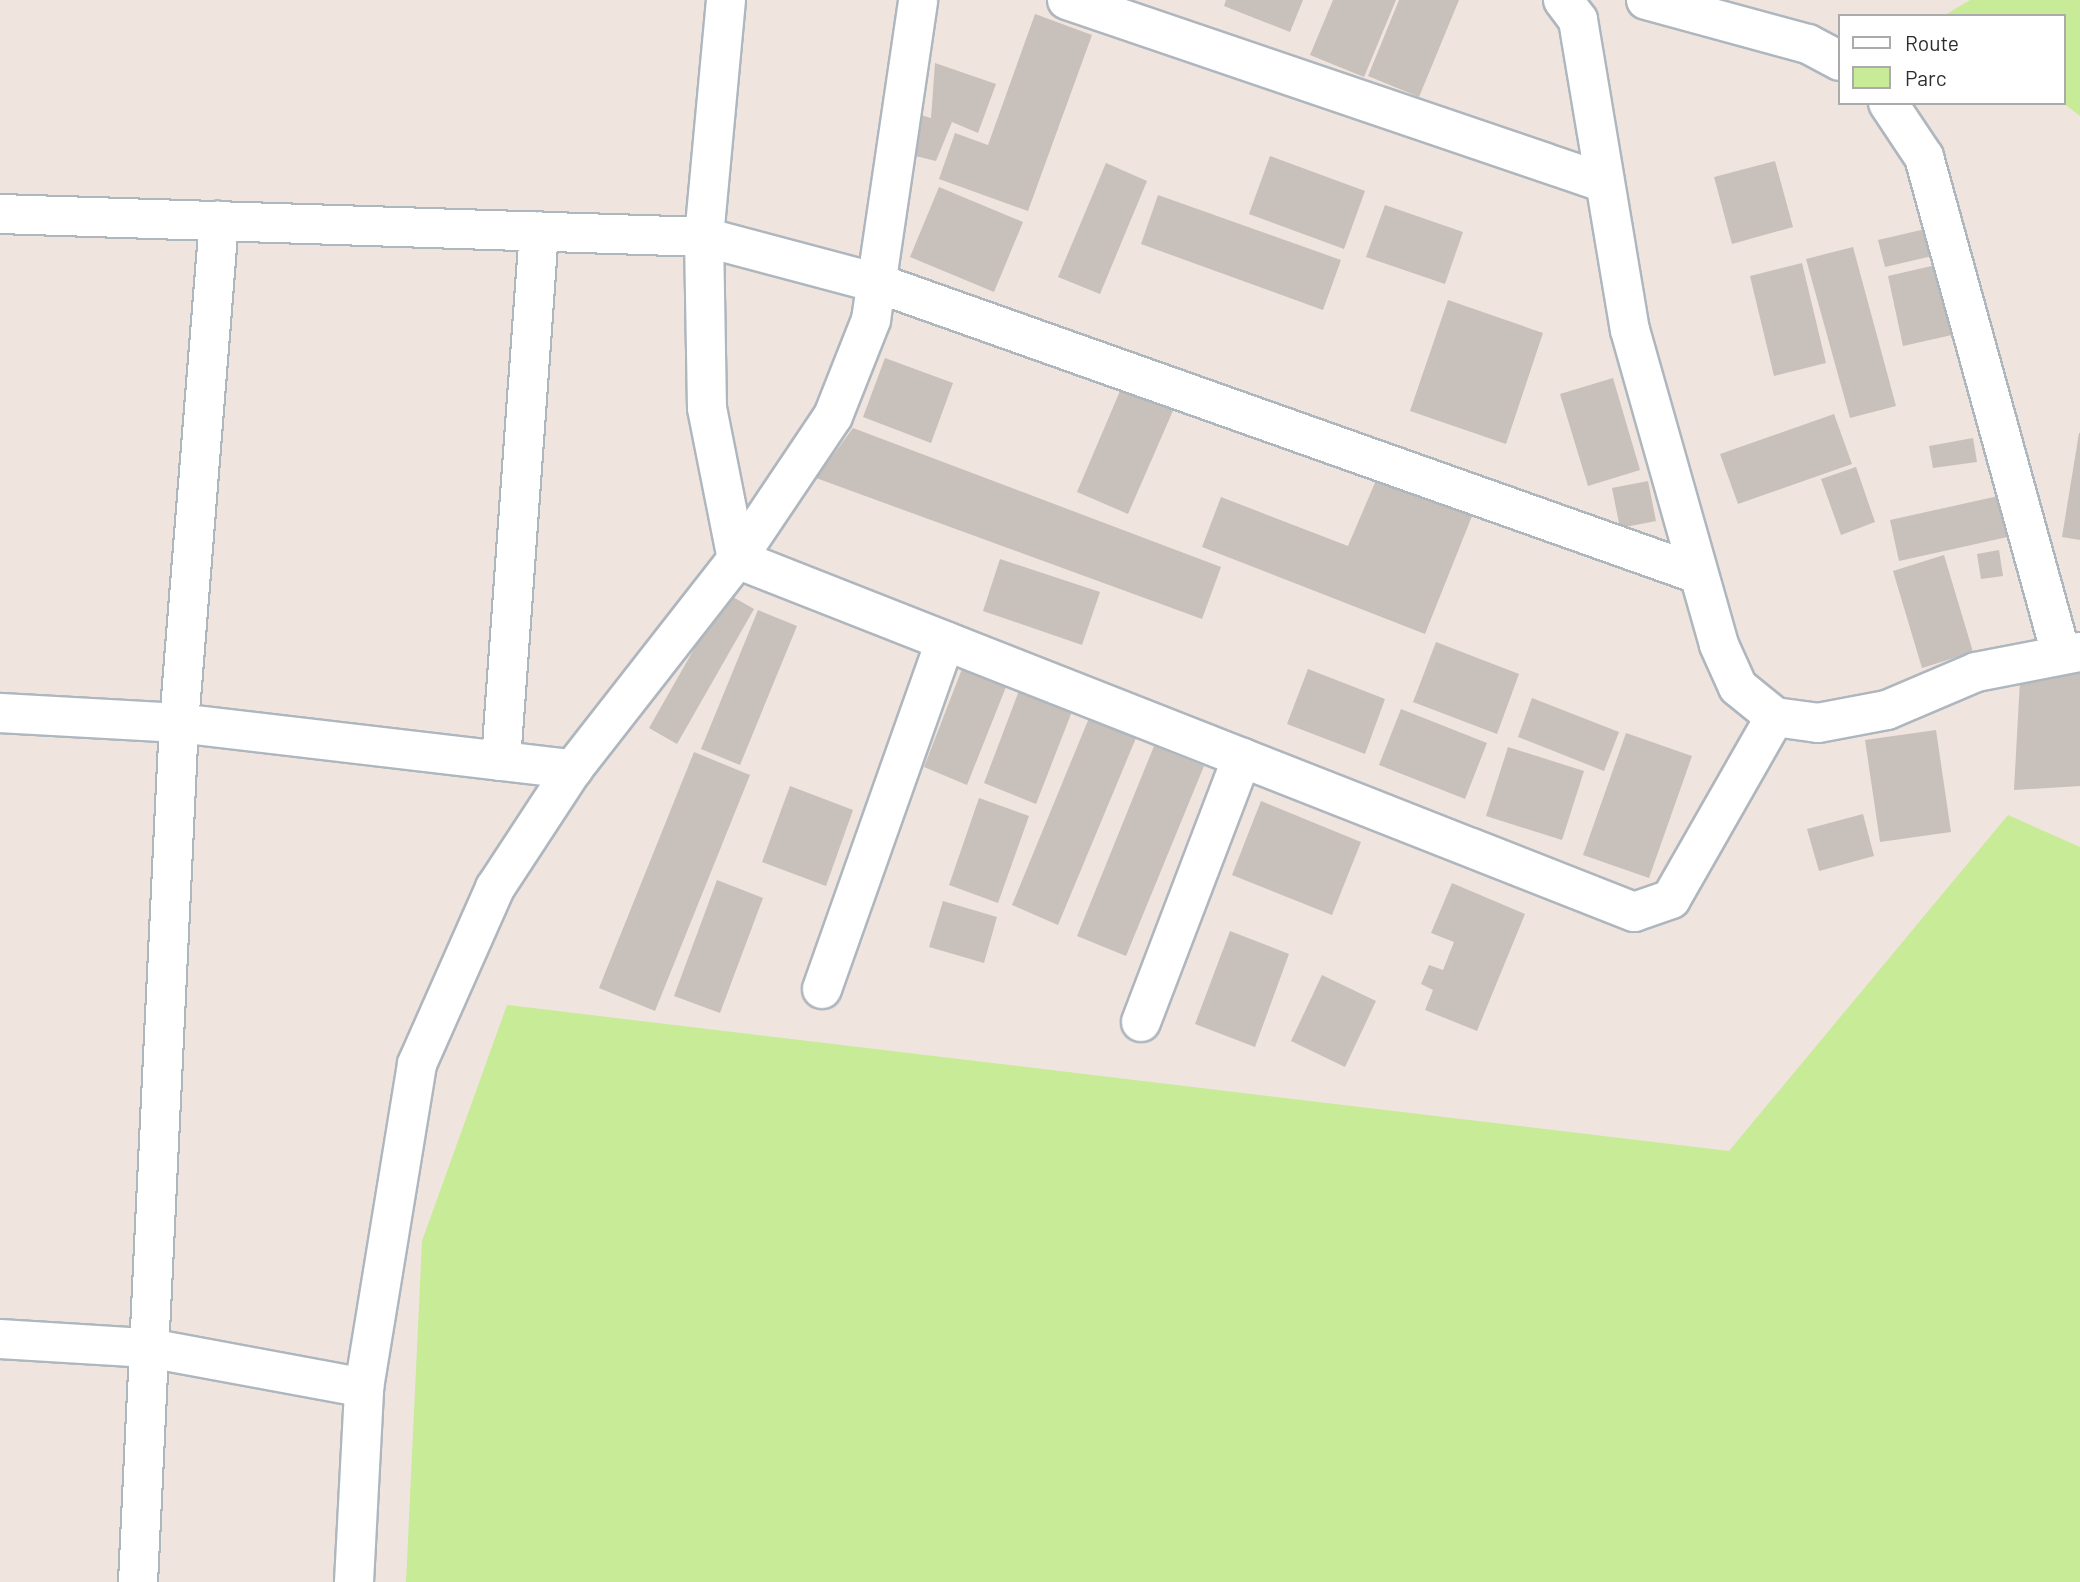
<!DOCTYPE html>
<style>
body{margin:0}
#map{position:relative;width:2080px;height:1582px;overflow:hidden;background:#f0e4df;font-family:Barlow,sans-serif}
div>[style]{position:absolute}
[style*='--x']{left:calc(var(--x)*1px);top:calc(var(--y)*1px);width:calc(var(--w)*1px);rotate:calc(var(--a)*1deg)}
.green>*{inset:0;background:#c7eb96}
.building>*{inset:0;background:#c8c0ba}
.roads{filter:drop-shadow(2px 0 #aeb6be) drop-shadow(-2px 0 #aeb6be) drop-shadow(0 2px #aeb6be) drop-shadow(0 -2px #aeb6be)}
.minor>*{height:38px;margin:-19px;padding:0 19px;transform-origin:19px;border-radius:19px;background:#fff}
span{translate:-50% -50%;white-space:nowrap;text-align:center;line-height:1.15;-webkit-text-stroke:7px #fff;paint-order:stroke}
.legend{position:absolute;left:1838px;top:14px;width:228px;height:91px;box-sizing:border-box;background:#fff;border:2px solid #ababab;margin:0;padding:9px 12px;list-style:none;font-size:21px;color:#2d2d2d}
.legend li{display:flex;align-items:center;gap:14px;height:35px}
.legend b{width:35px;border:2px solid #ababab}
</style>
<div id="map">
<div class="green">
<div style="clip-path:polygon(1970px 0,2080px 0,2080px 116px,2063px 103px,2064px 16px,1945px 15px)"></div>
<div style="clip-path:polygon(2008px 815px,2080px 847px,2080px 1582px,406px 1582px,422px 1241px,507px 1005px,1729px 1151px)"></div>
</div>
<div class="building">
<div style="clip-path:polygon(1226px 0,1303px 0,1290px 32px,1224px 6px)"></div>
<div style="clip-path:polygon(1333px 0,1396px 0,1364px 77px,1310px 55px)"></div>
<div style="clip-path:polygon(1399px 0,1459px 0,1419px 97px,1368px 76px)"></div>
<div style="clip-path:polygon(1035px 14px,1092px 35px,1028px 211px,939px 179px,955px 133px,988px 145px)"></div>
<div style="clip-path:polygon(935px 63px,996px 84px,978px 133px,952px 122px,936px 161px,907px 154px,914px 113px,931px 118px)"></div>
<div style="clip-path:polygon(1270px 156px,1365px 191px,1344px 249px,1249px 214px)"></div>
<div style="clip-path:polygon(1775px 161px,1793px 227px,1732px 244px,1714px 177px)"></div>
<div style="clip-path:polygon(1106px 163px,1147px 181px,1100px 294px,1058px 277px)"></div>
<div style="clip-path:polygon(939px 187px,1023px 222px,994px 292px,910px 257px)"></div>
<div style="clip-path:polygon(1158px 195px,1341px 260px,1323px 310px,1141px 244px)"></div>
<div style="clip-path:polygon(1385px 205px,1463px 232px,1445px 284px,1366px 257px)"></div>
<div style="clip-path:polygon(1934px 227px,1941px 254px,1885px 267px,1878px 240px)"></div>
<div style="clip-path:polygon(1853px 247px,1896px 406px,1850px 418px,1806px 259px)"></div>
<div style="clip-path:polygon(1802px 263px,1826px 363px,1774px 376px,1750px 276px)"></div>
<div style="clip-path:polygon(1936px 265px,1952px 335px,1903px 346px,1888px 276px)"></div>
<div style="clip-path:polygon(1448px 300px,1543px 333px,1506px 444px,1410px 411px)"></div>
<div style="clip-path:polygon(885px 358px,953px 383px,931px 443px,863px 417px)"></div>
<div style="clip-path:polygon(1613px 378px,1640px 470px,1588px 486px,1560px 394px)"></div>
<div style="clip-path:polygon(1123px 384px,1175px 406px,1128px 514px,1077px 492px)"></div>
<div style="clip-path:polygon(1834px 414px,1852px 464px,1738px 504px,1720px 454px)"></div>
<div style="clip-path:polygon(853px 428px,1221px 567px,1202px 619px,816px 478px)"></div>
<div style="clip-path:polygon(2079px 433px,2080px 433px,2080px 540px,2062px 537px)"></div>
<div style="clip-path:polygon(1973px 438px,1977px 462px,1933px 468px,1929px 446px)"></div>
<div style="clip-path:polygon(1856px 467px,1875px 522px,1841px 535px,1821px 479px)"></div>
<div style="clip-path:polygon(1377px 478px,1472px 516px,1425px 634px,1202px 547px,1221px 497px,1348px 546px)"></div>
<div style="clip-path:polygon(1648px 481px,1656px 521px,1620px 528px,1612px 488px)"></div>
<div style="clip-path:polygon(2003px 495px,2012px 536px,1899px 561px,1890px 520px)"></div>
<div style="clip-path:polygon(1999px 550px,2003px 576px,1981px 579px,1977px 554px)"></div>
<div style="clip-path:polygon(1944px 555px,1973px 652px,1922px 668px,1893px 571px)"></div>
<div style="clip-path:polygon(1000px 559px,1100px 592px,1082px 645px,983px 611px)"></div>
<div style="clip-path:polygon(726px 593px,754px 609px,677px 744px,649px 728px)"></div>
<div style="clip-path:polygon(758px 610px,797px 626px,740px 765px,701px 749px)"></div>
<div style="clip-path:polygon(1436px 642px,1519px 674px,1497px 734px,1413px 702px)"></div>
<div style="clip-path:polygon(962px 669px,1006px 687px,967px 785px,924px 767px)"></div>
<div style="clip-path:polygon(1308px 669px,1385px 699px,1365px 754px,1287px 724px)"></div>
<div style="clip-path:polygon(2080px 673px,2080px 786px,2014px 790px,2020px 680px)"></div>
<div style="clip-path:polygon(1020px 688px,1073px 709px,1036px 804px,984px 783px)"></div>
<div style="clip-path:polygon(1532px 698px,1619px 732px,1604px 771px,1518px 737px)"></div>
<div style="clip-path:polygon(1401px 709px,1487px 743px,1465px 799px,1379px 765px)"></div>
<div style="clip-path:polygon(1089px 718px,1136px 738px,1058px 925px,1012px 905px)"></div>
<div style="clip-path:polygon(1936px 730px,1951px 832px,1880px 842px,1865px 740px)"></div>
<div style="clip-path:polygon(1626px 733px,1692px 756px,1649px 878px,1583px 855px)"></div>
<div style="clip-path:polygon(1154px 746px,1204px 766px,1126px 956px,1077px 936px)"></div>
<div style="clip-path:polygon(1508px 747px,1584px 771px,1562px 840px,1486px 816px)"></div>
<div style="clip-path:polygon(694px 752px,750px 775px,655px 1011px,599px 988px)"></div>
<div style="clip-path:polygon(790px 786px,853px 810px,826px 886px,762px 862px)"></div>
<div style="clip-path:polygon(979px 798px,1029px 816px,998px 903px,949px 885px)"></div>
<div style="clip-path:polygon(1261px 801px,1361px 842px,1332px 915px,1232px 875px)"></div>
<div style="clip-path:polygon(1863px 814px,1874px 856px,1819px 871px,1807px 829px)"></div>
<div style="clip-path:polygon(717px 880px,763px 898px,720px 1013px,674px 996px)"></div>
<div style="clip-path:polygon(1452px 883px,1525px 914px,1477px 1031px,1425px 1010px,1433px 990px,1421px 984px,1429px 965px,1443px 970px,1454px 942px,1431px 933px)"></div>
<div style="clip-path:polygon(943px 901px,997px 917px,984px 963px,929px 947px)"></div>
<div style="clip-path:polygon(1230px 931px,1289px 954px,1255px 1047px,1195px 1024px)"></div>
<div style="clip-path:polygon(1322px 975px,1376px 1001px,1345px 1067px,1291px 1041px)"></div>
</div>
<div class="roads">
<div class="minor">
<div style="--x:726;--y:0;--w:238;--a:95.3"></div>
<div style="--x:704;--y:237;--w:171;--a:89"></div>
<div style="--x:707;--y:408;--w:154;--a:78.8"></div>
<div style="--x:737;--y:559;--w:964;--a:21.48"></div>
<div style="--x:1634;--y:912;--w:39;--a:-19"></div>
<div style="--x:1671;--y:899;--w:210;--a:-60.3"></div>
<div style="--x:1067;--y:0;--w:565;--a:18.79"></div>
<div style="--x:1563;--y:0;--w:25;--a:53"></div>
<div style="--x:1578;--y:20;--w:314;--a:80.5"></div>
<div style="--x:1630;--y:330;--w:327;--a:74.2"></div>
<div style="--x:1719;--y:645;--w:46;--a:65.7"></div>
<div style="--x:1738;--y:687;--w:48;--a:39"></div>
<div style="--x:1775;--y:717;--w:43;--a:7.9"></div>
<div style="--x:1818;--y:723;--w:70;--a:-10.7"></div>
<div style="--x:1887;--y:710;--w:97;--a:-23.1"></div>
<div style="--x:1976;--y:672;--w:106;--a:-10.9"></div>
<div style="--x:1646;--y:0;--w:168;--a:15.2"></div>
<div style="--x:1808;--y:44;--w:36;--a:28"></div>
<div style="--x:1888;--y:103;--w:65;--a:56.3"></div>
<div style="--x:1924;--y:157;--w:516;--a:74.59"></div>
<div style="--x:0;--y:214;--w:704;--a:1.87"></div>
<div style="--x:704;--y:237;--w:179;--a:14.9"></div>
<div style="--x:877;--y:283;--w:871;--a:19.52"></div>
<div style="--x:0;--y:713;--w:179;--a:3.2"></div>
<div style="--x:179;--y:723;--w:397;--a:6.7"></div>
<div style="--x:501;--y:761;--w:531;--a:-85.9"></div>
<div style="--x:822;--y:989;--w:369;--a:-70.5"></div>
<div style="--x:1141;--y:1022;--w:283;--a:-69.1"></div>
<div style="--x:0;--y:1339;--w:149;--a:3.5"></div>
<div style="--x:149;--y:1348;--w:219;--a:10.5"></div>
<div style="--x:138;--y:1582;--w:860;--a:-87.27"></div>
<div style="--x:179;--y:723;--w:504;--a:-85.44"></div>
<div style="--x:354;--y:1582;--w:194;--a:-87"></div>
<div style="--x:364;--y:1388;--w:328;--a:-80.7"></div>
<div style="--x:417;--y:1064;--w:193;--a:-66.1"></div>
<div style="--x:495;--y:888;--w:142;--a:-56.8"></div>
<div style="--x:573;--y:769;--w:266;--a:-52"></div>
<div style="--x:737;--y:559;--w:172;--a:-56.1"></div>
<div style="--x:833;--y:416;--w:103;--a:-68.4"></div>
<div style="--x:871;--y:320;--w:323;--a:-81.6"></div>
</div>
</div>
<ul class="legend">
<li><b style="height:9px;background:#fff"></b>Route</li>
<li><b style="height:19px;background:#c7eb96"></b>Parc</li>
</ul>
</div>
